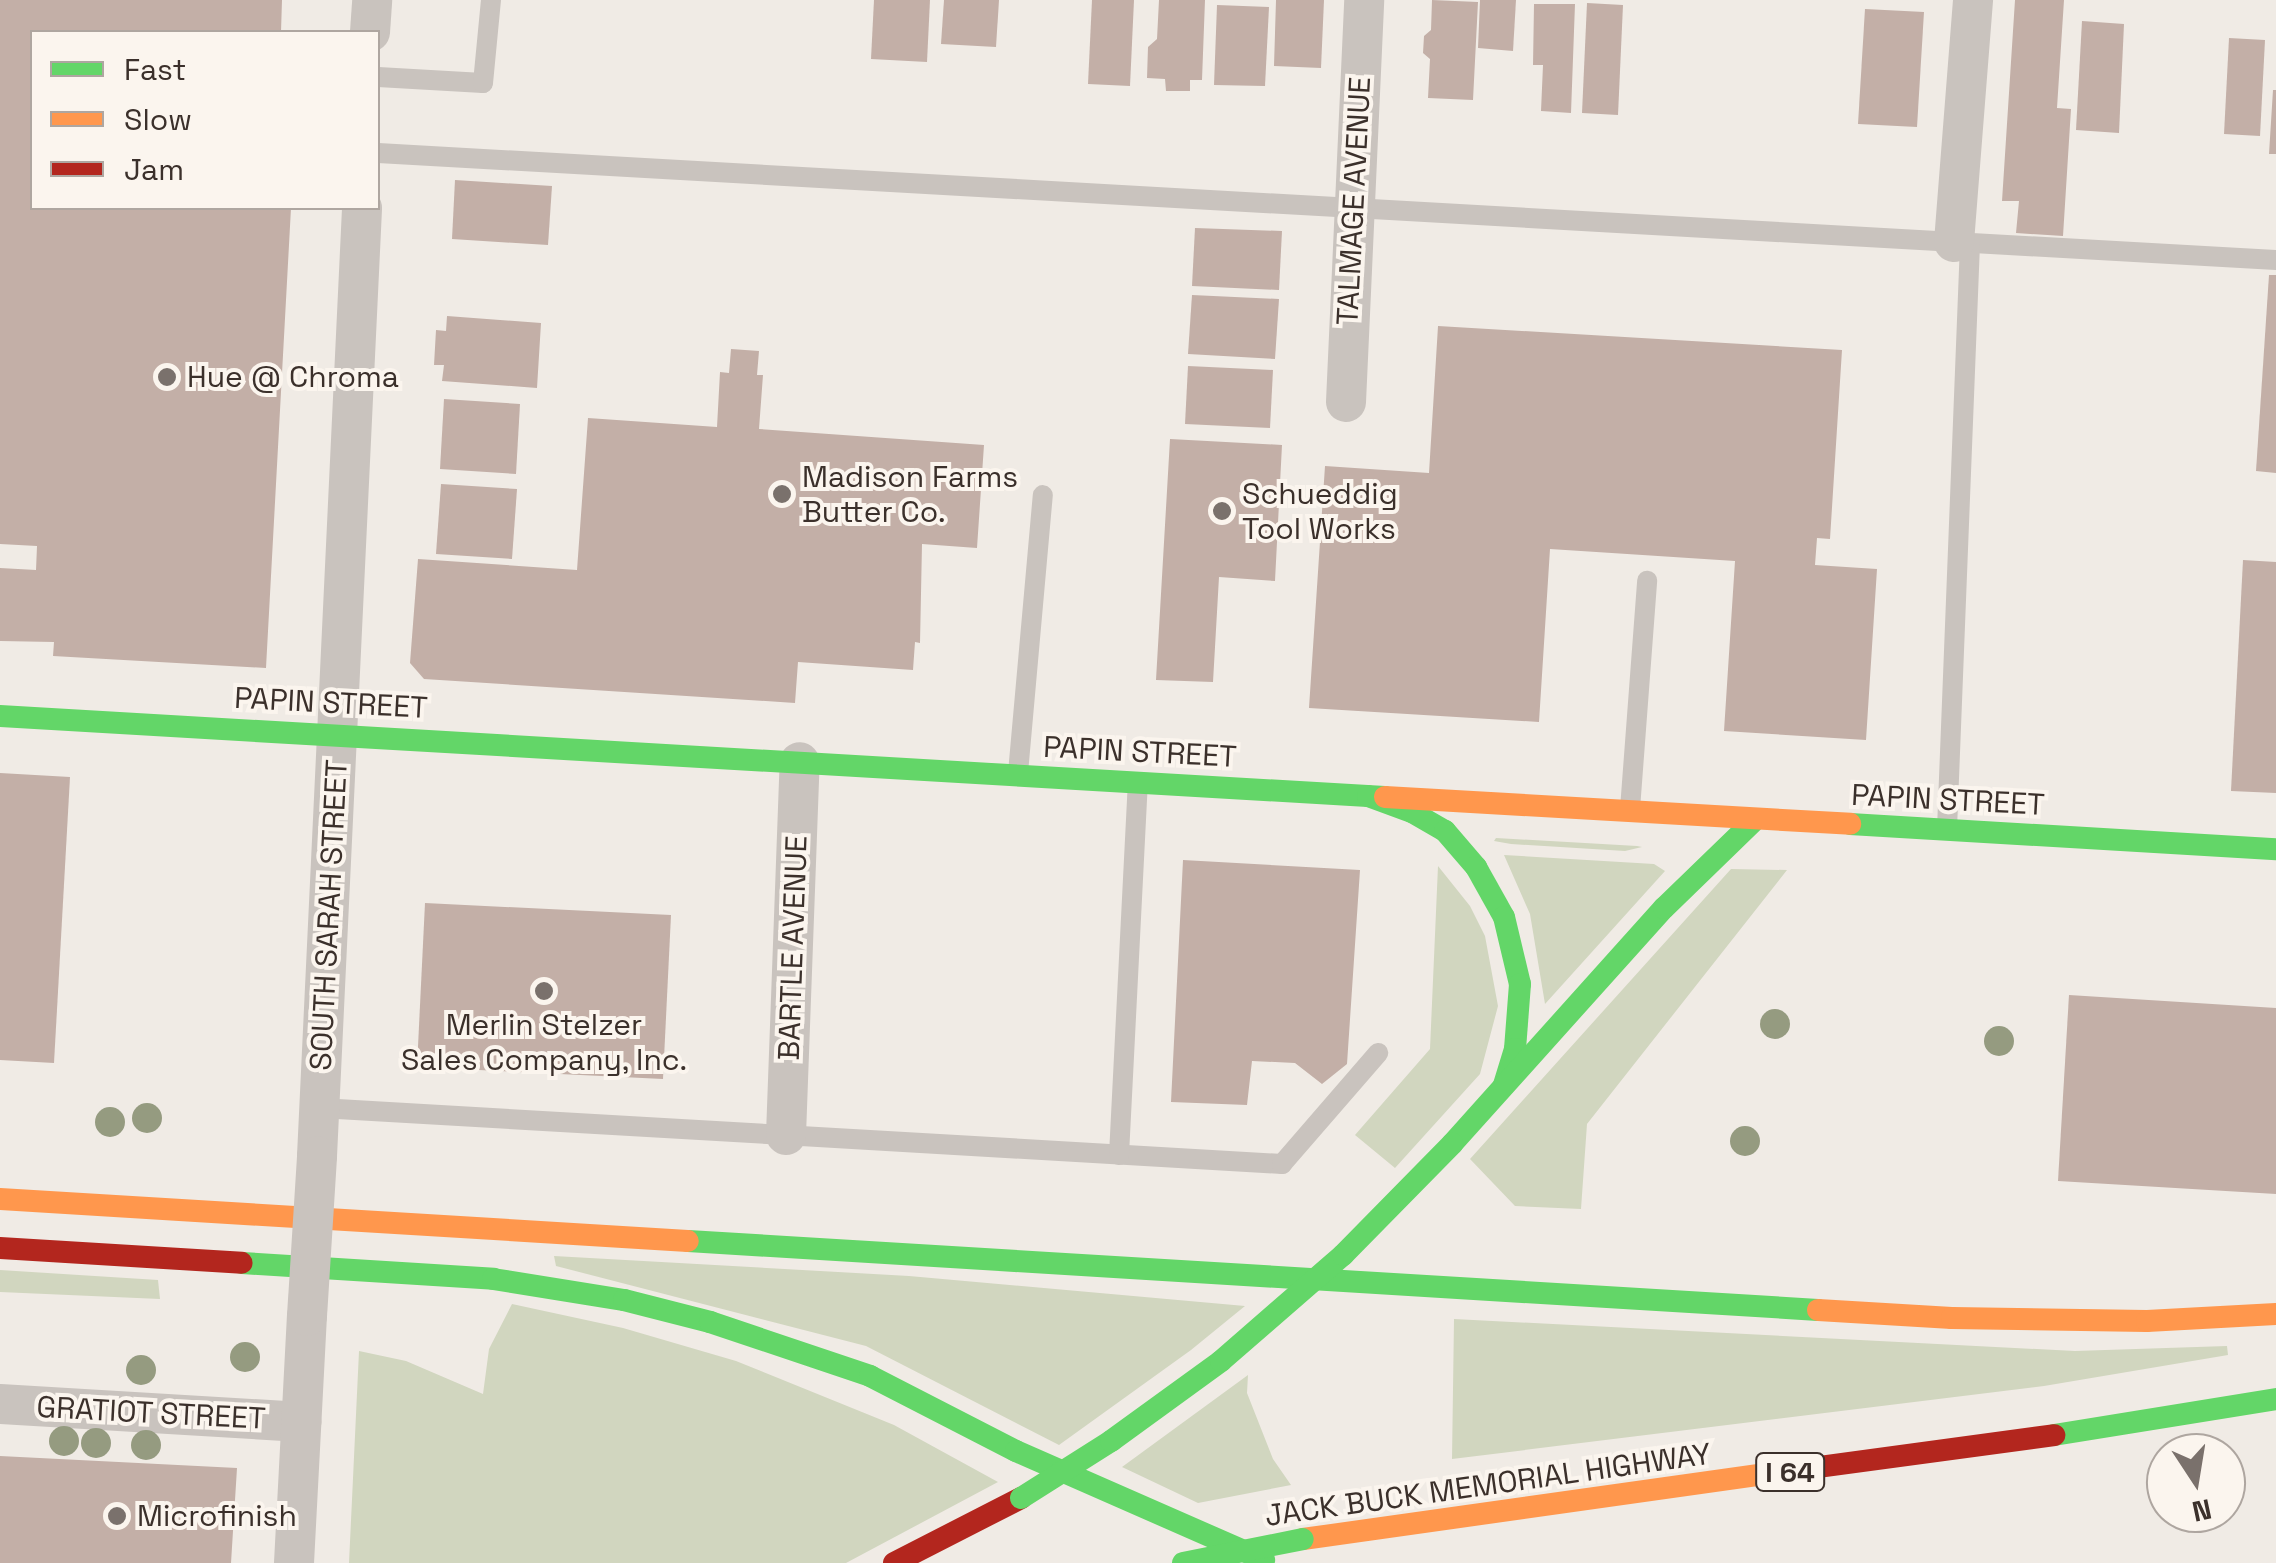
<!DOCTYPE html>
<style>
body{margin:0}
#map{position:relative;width:2276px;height:1563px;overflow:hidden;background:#f0ebe5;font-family:"Space Grotesk",sans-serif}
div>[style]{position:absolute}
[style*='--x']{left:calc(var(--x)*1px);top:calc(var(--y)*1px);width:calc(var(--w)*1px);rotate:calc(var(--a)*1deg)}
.green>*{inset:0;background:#d1d6bf}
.building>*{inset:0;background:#c3afa7}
.lane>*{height:20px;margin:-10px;padding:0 10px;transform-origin:10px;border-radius:10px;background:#c9c3be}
.street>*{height:40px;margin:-20px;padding:0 20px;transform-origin:20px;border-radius:20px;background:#c9c3be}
.fast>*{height:22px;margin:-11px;padding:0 11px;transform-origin:11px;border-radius:11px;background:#63d668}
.slow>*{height:22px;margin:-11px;padding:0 11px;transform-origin:11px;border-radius:11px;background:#ff974d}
.jam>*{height:22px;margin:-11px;padding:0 11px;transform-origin:11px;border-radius:11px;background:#b3261e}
.street-bridge>*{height:40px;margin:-20px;padding:0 20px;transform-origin:20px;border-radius:20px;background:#c9c3be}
.fast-bridge>*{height:22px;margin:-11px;padding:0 11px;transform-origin:11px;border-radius:11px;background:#63d668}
.trees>*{width:30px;height:30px;margin:-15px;border-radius:50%;background:#959b80}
.dots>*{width:28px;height:28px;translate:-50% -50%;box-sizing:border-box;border:5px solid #fbf5ee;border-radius:50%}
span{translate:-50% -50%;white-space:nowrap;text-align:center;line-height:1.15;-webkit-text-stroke:8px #fbf5ee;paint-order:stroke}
.shield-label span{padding:2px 8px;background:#fbf5ee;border:2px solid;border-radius:8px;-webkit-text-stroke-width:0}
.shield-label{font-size:28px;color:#3b302b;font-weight:700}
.street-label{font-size:30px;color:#3b302b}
.poi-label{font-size:30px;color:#3b302b}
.left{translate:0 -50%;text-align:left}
.legend{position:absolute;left:30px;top:30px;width:350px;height:180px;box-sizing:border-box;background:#fbf5ee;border:2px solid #aea6a0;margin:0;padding:12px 18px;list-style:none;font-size:30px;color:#3b302b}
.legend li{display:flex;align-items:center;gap:20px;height:50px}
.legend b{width:50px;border:2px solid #aea6a0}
.north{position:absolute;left:2146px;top:1433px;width:100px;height:100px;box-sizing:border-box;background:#fbf5ee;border:2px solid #aea6a0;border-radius:50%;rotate:168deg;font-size:28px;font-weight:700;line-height:40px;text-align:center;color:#3b302b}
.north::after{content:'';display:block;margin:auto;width:35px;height:45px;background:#7a716c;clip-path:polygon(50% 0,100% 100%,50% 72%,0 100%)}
</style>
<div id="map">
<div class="green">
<div style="clip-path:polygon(1496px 838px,1637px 846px,1642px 847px,1625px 851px,1511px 844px,1494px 841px)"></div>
<div style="clip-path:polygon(1504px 855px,1654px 864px,1665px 871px,1545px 1004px,1530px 914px)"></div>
<div style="clip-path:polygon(1438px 866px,1470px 906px,1485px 936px,1498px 1006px,1480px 1074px,1395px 1168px,1355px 1135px,1430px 1049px)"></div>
<div style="clip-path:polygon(1731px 869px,1787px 870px,1587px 1124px,1581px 1209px,1515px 1206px,1470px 1159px)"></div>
<div style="clip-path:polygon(554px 1256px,909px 1276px,1245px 1306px,1191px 1350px,1059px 1445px,866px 1346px,556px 1266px)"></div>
<div style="clip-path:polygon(0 1270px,158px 1280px,160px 1299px,0 1292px)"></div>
<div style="clip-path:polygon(512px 1304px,623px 1328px,736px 1361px,894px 1425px,998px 1482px,846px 1563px,349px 1563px,359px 1351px,406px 1361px,483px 1394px,489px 1349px)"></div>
<div style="clip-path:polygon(1454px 1319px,2075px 1351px,2227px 1346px,2228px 1355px,2044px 1386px,1452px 1459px)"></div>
<div style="clip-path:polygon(1248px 1375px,1247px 1393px,1273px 1459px,1291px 1485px,1198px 1503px,1122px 1467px)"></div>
</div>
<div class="building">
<div style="clip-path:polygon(0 0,282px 0,281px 32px,32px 32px,32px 208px,291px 208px,266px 668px,53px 656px,54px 642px,0 641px,0 568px,36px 570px,37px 546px,0 544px)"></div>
<div style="clip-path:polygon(874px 0,930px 0,927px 62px,871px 59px)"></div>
<div style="clip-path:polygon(944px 0,999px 0,996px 47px,941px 44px)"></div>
<div style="clip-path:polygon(1092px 0,1134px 0,1130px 86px,1088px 84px)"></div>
<div style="clip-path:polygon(1159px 0,1205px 0,1202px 80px,1190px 80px,1190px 91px,1166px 91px,1165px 79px,1147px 78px,1148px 47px,1157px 39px)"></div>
<div style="clip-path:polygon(1276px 0,1324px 0,1321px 68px,1274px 66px)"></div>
<div style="clip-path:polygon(1432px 0,1478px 2px,1473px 100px,1428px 98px,1430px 59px,1423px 53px,1424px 36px,1431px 30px)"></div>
<div style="clip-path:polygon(1480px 0,1516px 0,1513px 51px,1478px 48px)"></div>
<div style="clip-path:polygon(2015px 0,2064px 0,2057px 108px,2071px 109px,2063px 236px,2016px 233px,2019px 201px,2002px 201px)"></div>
<div style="clip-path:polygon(1587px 3px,1623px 5px,1618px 115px,1582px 113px)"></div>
<div style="clip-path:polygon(1534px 4px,1575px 4px,1571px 113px,1541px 111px,1543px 65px,1533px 65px)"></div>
<div style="clip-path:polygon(1217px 5px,1269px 7px,1265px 86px,1214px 85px)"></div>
<div style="clip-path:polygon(1865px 9px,1924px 12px,1917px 127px,1858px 124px)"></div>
<div style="clip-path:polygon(2082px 21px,2124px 24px,2119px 133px,2076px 130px)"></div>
<div style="clip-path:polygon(2229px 38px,2265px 40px,2260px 136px,2224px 134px)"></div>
<div style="clip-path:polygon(2273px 90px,2276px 90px,2276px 154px,2269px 154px)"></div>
<div style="clip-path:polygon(455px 180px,552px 186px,548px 245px,452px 239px)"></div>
<div style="clip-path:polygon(1195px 228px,1282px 231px,1279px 290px,1192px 286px)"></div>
<div style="clip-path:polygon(2269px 275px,2276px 275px,2276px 473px,2256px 471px)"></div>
<div style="clip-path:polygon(1192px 295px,1279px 299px,1275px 359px,1188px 354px)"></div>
<div style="clip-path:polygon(447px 316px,541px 323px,537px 388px,442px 381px,444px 365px,434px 365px,436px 330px,446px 331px)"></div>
<div style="clip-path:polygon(1438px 326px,1842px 350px,1830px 539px,1817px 538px,1815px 565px,1877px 569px,1866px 740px,1724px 731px,1735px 561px,1550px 549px,1539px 722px,1309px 708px,1325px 466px,1429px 473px)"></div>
<div style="clip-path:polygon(731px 349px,759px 351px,757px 375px,763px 375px,759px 429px,984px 445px,977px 548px,922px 544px,920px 643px,915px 642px,913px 670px,798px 662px,795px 703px,424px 679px,410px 663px,418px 559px,577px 570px,588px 418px,717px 427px,720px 372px,729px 373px)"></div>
<div style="clip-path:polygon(1188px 366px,1273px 370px,1270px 428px,1185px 424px)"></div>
<div style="clip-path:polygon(444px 399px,520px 404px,516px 474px,440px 469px)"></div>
<div style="clip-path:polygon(1170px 439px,1282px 445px,1275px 581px,1219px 577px,1213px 682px,1156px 680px)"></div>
<div style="clip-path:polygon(441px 484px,517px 489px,512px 559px,436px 554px)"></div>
<div style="clip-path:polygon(2243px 560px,2276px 562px,2276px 793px,2231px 791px)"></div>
<div style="clip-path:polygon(0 773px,70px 777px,54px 1063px,0 1060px)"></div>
<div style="clip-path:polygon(1183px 860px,1360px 870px,1347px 1064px,1322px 1084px,1295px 1063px,1252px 1061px,1247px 1105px,1171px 1102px)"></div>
<div style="clip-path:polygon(425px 903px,671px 915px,663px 1079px,417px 1067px)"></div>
<div style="clip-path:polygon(2069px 995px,2276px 1008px,2276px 1194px,2058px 1181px)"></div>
<div style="clip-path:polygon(0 1456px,237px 1468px,231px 1563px,0 1563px)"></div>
</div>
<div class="lane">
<div style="--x:378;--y:77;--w:105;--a:3.3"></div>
<div style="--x:483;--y:83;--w:83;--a:-84.5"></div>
<div style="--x:378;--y:153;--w:1901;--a:3.23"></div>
<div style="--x:1018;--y:773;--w:279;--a:-84.9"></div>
<div style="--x:1630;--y:809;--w:229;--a:-85.7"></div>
<div style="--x:1947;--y:829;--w:586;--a:-87.75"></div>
<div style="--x:320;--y:1108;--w:964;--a:3.33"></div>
<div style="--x:1282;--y:1164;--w:147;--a:-49.1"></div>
<div style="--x:1119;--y:1155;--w:371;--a:-87.1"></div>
</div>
<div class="street">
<div style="--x:370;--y:32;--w:32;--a:-86"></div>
<div style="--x:1954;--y:242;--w:243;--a:-85.5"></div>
<div style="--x:1346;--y:402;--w:402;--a:-87.4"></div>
<div style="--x:786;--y:1135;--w:373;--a:-87.9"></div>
<div style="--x:317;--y:1156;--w:949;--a:-87.28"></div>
<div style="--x:0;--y:1404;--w:302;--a:3.4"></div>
<div style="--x:294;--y:1563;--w:247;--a:-87"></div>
</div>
<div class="fast">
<div style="--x:0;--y:716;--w:1387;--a:3.35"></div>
<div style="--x:1368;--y:796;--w:47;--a:20"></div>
<div style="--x:1412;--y:812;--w:38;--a:30"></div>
<div style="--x:1445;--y:831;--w:48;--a:49.3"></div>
<div style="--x:1476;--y:867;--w:57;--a:60.8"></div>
<div style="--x:1504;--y:917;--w:69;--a:76.6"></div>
<div style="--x:1520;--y:984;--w:65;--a:94.4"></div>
<div style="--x:1515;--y:1049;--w:38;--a:107"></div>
<div style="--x:1850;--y:824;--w:427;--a:3.4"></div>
<div style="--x:1452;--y:1144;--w:317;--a:-48.1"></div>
<div style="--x:1664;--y:908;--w:128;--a:-44.1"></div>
<div style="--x:688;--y:1241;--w:1132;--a:3.49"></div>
<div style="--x:242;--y:1263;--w:252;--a:3.6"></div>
<div style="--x:493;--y:1279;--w:133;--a:9.1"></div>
<div style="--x:624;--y:1300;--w:89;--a:14.3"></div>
<div style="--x:710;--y:1322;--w:169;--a:18.6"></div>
<div style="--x:870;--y:1376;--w:164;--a:27.2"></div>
<div style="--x:1016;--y:1451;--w:271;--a:23.7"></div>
<div style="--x:2054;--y:1435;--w:225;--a:-9.2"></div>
</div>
<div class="slow">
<div style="--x:1385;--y:797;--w:466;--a:3.3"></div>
<div style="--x:0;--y:1199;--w:689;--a:3.49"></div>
<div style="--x:1818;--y:1310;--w:134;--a:3.4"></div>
<div style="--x:1952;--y:1318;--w:195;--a:0.9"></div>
<div style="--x:2147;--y:1321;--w:129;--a:-3.1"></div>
<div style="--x:1303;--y:1539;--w:469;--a:-8"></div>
</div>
<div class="jam">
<div style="--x:0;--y:1248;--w:242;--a:3.5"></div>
<div style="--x:1767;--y:1474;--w:290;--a:-7.7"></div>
<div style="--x:894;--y:1563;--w:143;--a:-27.1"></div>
</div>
<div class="street-bridge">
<div style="--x:307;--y:1316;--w:160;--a:-86.4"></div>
</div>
<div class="fast-bridge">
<div style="--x:1021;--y:1498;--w:107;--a:-32.3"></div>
<div style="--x:1111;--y:1441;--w:136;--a:-36"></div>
<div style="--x:1221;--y:1361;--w:162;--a:-41"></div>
<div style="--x:1343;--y:1255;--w:156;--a:-45.5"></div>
<div style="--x:1183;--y:1563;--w:122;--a:-11.3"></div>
</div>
<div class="trees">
<div style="left:1775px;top:1024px"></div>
<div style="left:1999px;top:1041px"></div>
<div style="left:147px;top:1118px"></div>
<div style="left:110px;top:1122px"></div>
<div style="left:1745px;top:1141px"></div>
<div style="left:245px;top:1357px"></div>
<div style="left:141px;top:1370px"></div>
<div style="left:64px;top:1441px"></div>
<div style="left:96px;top:1443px"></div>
<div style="left:146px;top:1445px"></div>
</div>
<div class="dots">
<div style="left:167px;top:377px;background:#7a716c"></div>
<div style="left:782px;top:494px;background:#7a716c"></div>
<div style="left:1222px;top:511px;background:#7a716c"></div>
<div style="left:544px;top:991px;background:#7a716c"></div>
<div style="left:117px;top:1516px;background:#7a716c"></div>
</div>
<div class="shield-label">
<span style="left:1790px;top:1472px">I 64</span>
</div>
<div class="street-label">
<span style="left:1354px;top:201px;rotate:-87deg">TALMAGE AVENUE</span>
<span style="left:331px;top:703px;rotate:3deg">PAPIN STREET</span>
<span style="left:1140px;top:752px;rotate:3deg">PAPIN STREET</span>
<span style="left:1948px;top:800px;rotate:3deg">PAPIN STREET</span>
<span style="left:329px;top:915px;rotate:-87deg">SOUTH SARAH STREET</span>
<span style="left:793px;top:948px;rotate:-88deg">BARTLE AVENUE</span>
<span style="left:151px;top:1413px;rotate:3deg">GRATIOT STREET</span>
<span style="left:1488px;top:1485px;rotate:-8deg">JACK BUCK MEMORIAL HIGHWAY</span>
</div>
<div class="poi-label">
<span class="left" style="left:187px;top:377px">Hue @ Chroma</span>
<span class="left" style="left:802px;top:494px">Madison Farms<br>Butter Co.</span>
<span class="left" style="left:1242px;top:511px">Schueddig<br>Tool Works</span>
<span style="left:544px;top:1042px">Merlin Stelzer<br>Sales Company, Inc.</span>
<span class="left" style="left:137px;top:1516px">Microfinish</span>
</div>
<ul class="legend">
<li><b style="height:12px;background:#63d668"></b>Fast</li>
<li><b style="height:12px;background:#ff974d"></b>Slow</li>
<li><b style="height:12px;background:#b3261e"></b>Jam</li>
</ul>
<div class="north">N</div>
</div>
